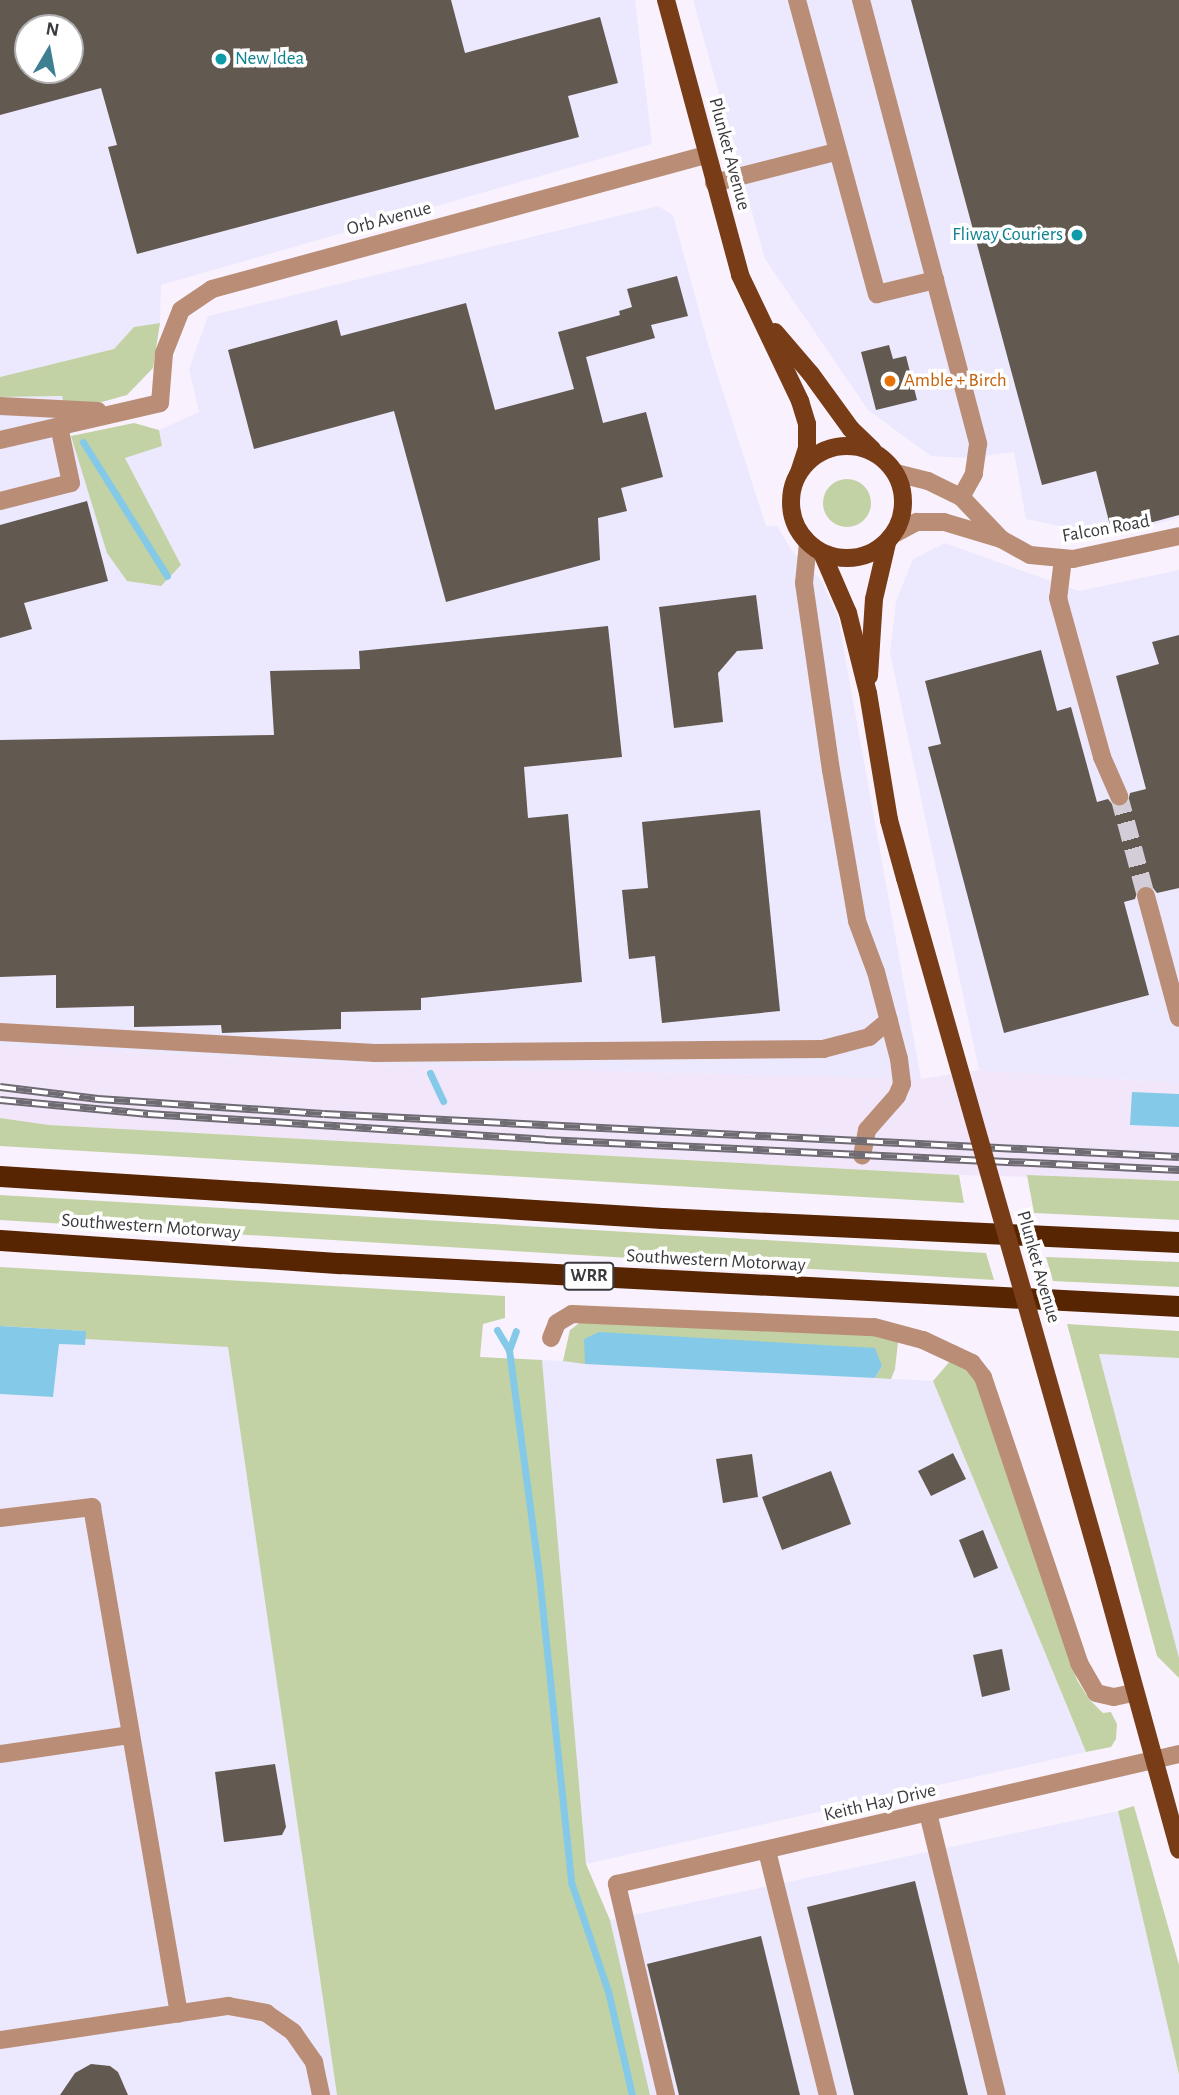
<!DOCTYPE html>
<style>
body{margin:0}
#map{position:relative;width:1179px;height:2095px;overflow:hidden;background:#f9f2fe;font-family:"Alegreya Sans",sans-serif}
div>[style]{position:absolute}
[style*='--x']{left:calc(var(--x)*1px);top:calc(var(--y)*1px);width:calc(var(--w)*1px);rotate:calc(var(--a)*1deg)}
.built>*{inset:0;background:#f2e7fa}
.industrial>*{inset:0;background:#ece8fe}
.green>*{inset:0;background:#c2d2a5}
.round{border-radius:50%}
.water>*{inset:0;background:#84cae8}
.stream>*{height:7px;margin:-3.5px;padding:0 3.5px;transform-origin:3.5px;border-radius:3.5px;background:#84cae8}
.building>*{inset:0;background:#625951}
.minor-tunnel>*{height:18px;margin-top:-9px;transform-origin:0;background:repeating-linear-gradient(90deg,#d3cdd8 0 18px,transparent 0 27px)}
.minor>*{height:18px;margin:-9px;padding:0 9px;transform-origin:9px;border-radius:9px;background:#ba8e76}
.major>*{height:18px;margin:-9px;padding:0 9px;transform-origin:9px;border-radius:9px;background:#783c16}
.major>.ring{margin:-9px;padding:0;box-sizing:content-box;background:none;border:18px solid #783c16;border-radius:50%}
.highway>*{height:21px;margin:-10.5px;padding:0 10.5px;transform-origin:10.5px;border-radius:10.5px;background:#572502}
.rail>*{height:8px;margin-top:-4px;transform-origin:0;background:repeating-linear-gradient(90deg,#fff 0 16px,#6f6b72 0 32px);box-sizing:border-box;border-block:2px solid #6f6b72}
.major-bridge>*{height:18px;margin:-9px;padding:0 9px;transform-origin:9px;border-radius:9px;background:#783c16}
.dots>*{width:19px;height:19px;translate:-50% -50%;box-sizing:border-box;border:4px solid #fff;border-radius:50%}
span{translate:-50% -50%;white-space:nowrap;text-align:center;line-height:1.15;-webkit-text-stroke:7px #fff;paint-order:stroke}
.shield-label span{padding:2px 5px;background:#fff;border:2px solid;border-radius:5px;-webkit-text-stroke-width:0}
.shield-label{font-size:18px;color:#3d3a3f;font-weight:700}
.culture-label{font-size:19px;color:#0d838f}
.left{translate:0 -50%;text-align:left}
.right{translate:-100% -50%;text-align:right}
.street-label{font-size:19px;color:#3d3a3f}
.food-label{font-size:19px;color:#c56008}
.north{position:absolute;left:14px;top:14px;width:70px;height:70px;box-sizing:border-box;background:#fff;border:2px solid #b1b0b2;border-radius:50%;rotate:10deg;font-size:19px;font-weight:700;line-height:28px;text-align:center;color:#3d3a3f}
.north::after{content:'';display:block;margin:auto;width:24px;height:32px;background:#3f7f92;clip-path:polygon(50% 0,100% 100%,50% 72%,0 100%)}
</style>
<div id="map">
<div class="built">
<div style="clip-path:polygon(0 1045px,422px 1066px,921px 1079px,979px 1070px,1179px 1083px,1179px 1181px,959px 1175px,49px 1125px,0 1118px)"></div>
</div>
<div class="industrial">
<div style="clip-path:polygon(evenodd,0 0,635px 0,652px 144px,161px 285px,160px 323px,134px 327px,114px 349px,0 377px,0 0,28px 28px,70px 28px,70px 70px,28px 70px,28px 28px)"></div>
<div style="clip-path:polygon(693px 0,1179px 0,1179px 518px,1108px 536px,1026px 519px,1014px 452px,966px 458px,931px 456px,868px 410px,765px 259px)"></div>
<div style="clip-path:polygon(658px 206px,673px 215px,710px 351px,766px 526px,777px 526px,792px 551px,821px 580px,838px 617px,921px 1079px,422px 1066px,0 1045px,0 397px,62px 396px,71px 436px,180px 565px,125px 457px,161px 446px,159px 430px,199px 412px,189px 369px,208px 316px)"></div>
<div style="clip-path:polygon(945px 543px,1079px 591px,1179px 570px,1179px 1083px,979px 1070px,890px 653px,896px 601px,913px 559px)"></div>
<div style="clip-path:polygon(85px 1339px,228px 1347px,337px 2095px,0 2095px,0 1394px,53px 1397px,59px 1343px,85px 1345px)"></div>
<div style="clip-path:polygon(1099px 1354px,1179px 1358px,1179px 1658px)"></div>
<div style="clip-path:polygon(542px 1360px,933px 1381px,1086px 1752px,586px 1864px)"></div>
<div style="clip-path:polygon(1118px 1811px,1179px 2075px,1179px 2095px,650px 2095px,610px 1920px)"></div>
</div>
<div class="green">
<div style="clip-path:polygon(160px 323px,153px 368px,127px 395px,66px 412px,62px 396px,0 397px,0 377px,114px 349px,134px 327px)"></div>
<div style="clip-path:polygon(134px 423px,159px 430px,162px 446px,125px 458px,181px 565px,161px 586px,127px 581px,107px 553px,71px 436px)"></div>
<div class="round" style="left:823px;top:479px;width:48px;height:48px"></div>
<div style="clip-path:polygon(0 1118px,49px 1125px,959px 1175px,964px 1203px,0 1146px)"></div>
<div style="clip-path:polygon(1027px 1175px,1179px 1181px,1179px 1220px,1034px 1213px)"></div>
<div style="clip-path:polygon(0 1195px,986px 1253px,994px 1280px,0 1220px)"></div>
<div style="clip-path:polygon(1046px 1257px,1179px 1262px,1179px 1287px,1053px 1281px)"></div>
<div style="clip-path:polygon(0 1267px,505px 1296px,505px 1318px,483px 1324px,480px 1357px,542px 1360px,586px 1864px,610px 1920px,650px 2095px,337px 2095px,228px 1347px,85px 1339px,85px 1331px,0 1326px)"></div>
<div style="clip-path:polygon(582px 1321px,881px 1334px,898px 1342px,895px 1369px,891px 1379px,875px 1378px,882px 1366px,585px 1339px,585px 1364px,563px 1361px,570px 1330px)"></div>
<div style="clip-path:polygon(1067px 1324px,1179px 1331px,1179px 1358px,1099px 1354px,1179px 1658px,1179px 1678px,1157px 1656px)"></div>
<div style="clip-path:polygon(951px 1360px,973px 1373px,985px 1402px,1077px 1680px,1089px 1699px,1103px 1713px,1111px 1712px,1117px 1724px,1116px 1739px,1111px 1747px,1086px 1752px,933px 1381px)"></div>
<div style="clip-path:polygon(1134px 1806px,1179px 1965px,1179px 2075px,1118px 1811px)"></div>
</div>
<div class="water">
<div style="clip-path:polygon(1132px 1092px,1179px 1094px,1179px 1127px,1130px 1125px)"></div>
<div style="clip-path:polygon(0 1326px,86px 1331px,85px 1345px,59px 1344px,53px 1397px,0 1394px)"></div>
<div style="clip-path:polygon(599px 1332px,875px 1348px,882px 1366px,875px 1378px,585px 1364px,584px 1339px)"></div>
</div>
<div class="stream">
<div style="--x:83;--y:442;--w:158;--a:57.9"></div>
<div style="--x:430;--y:1073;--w:31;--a:65"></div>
<div style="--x:497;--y:1330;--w:23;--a:59"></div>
<div style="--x:509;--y:1350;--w:20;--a:-70"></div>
<div style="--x:509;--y:1350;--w:218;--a:82.4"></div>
<div style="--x:538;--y:1566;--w:318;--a:84"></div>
<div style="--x:571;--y:1882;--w:115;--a:71.3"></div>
<div style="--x:608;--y:1991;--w:107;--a:77"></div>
</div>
<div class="building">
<div style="clip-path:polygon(evenodd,0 0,451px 0,465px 53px,600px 17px,618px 83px,568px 96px,579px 137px,137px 254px,108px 147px,117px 145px,101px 88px,0 115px,0 0,28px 28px,70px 28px,70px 70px,28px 70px,28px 28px)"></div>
<div style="clip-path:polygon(911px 0,1179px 0,1179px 515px,1112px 533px,1096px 471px,1042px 485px)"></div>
<div style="clip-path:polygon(677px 276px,688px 316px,651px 325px,655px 338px,586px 357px,603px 423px,646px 412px,663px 477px,621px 488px,627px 511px,598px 518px,600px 560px,446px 602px,394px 411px,254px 449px,228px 350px,337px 320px,341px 336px,466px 303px,495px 410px,574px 389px,558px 332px,620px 315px,619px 311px,632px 307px,627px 289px)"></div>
<div style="clip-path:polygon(889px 345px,893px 359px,906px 356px,917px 400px,876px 410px,861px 352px)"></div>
<div style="clip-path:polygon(87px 501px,108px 581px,24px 603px,32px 629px,0 638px,0 525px)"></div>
<div style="clip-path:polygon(756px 595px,763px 649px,737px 651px,718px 673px,723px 722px,674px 728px,659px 607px)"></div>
<div style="clip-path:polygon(608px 626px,622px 757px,524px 767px,528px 818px,568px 814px,582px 982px,421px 998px,421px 1010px,341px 1012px,341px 1029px,222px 1033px,221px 1025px,134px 1027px,134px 1006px,56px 1008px,56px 975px,0 977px,0 740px,274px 735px,270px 671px,360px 669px,359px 651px)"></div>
<div style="clip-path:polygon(1179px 635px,1179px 888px,1157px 893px,1153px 888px,1144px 885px,1138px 889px,1135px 899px,1124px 902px,1149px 995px,1004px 1033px,928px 747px,941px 744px,925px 681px,1041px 650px,1057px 711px,1071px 707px,1097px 802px,1108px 799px,1113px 805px,1123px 807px,1128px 802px,1130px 793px,1146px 789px,1116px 676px,1159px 664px,1152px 642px)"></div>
<div style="clip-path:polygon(760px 810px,780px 1011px,662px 1023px,655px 956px,629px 959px,622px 890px,648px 888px,642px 822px)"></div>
<div style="clip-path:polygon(953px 1453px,966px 1479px,931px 1496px,918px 1471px)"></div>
<div style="clip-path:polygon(752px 1454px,758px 1497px,723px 1503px,716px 1459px)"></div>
<div style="clip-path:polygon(831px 1471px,851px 1524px,782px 1550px,762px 1497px)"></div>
<div style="clip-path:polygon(983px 1530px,998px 1568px,974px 1578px,959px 1540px)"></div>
<div style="clip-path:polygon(1002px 1649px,1010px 1690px,982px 1697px,973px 1655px)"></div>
<div style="clip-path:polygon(275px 1764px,286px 1827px,282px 1835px,224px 1842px,215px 1772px)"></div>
<div style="clip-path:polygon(915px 1881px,968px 2095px,854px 2095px,807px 1907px)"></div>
<div style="clip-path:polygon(761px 1936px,800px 2095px,679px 2095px,647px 1964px)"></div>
<div style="clip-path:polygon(91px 2064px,110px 2066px,118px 2072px,128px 2095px,60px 2095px,75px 2073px)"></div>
</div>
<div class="minor-tunnel">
<div style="--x:1119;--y:796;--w:104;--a:74.9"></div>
</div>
<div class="minor">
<div style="--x:797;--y:0;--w:305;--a:74.8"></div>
<div style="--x:877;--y:294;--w:60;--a:-13.6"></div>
<div style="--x:861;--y:0;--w:459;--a:75.2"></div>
<div style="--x:978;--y:444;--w:30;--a:98"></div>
<div style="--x:974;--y:474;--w:26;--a:119"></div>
<div style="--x:714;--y:183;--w:126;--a:-14.3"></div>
<div style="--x:0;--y:406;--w:98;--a:2.9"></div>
<div style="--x:0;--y:440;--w:164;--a:-13"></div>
<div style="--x:160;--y:403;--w:50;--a:-85.4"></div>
<div style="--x:164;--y:353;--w:46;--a:-68.4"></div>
<div style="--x:181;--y:310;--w:37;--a:-34"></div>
<div style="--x:212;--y:289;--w:512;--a:-15.18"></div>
<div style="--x:896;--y:473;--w:33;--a:14"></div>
<div style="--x:928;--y:481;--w:37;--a:26"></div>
<div style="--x:961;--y:497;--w:58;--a:46.4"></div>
<div style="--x:0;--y:501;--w:73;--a:-14.2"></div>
<div style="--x:71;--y:483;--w:58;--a:-101.9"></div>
<div style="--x:894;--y:534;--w:26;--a:-28"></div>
<div style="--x:917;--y:522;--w:27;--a:0"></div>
<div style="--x:944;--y:522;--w:59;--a:16.6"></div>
<div style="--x:1001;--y:539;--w:33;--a:29"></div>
<div style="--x:1030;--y:555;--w:43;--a:5.3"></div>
<div style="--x:1073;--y:559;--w:108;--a:-12.2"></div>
<div style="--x:808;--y:543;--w:40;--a:95.7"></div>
<div style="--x:804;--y:583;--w:189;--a:81.8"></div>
<div style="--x:831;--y:770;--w:153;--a:80.2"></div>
<div style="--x:857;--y:921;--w:54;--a:69.6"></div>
<div style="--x:876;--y:972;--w:90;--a:75.2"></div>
<div style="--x:899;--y:1059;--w:25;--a:83"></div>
<div style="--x:902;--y:1084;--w:13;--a:113"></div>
<div style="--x:897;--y:1096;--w:45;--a:131.4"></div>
<div style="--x:867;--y:1130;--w:26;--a:101"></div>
<div style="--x:1063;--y:559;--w:39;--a:97"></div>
<div style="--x:1058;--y:598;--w:165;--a:74.5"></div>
<div style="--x:1102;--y:757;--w:43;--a:66.4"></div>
<div style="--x:1146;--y:896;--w:126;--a:74.9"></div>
<div style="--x:0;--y:1032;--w:376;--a:3.2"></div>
<div style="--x:375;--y:1053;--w:448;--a:-0.5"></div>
<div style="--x:823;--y:1049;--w:48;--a:-14.6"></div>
<div style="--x:869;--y:1037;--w:26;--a:-40"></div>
<div style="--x:551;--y:1338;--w:16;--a:-68"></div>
<div style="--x:557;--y:1323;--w:17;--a:-31"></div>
<div style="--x:572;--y:1314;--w:302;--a:2.5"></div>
<div style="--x:874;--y:1327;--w:51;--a:14.9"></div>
<div style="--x:923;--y:1340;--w:54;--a:25.1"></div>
<div style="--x:972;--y:1363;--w:18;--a:52"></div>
<div style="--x:983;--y:1377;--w:302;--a:71.4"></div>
<div style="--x:1079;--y:1663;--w:34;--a:60"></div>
<div style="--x:1096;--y:1693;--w:18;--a:13"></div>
<div style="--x:1114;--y:1697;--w:19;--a:-12"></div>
<div style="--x:0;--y:1518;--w:93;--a:-6.8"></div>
<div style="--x:92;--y:1507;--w:514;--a:80.26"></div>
<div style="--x:0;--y:1754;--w:132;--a:-8.3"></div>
<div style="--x:928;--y:1813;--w:290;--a:76.3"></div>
<div style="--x:767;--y:1851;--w:252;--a:76"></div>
<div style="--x:0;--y:2040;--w:231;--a:-8.5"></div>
<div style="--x:228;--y:2006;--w:39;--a:10"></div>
<div style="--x:266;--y:2013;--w:33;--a:35"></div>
<div style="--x:293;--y:2032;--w:37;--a:55"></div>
<div style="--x:314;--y:2062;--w:34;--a:78"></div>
<div style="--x:666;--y:2095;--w:217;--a:-103.1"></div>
<div style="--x:617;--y:1884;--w:577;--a:-13.02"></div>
</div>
<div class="major">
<div style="--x:666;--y:0;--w:285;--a:74.9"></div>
<div style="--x:740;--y:275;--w:140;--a:64.5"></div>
<div style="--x:800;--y:401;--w:24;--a:73"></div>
<div style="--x:807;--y:424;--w:24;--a:90"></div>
<div style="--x:807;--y:448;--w:25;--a:108"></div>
<div style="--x:775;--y:332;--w:55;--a:49.4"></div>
<div style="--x:811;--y:374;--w:68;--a:54"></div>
<div style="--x:851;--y:429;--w:30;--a:44"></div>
<div class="ring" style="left:791px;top:446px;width:94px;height:94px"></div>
<div style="--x:822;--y:553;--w:65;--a:66.6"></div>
<div style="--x:848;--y:613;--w:82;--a:76"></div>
<div style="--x:868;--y:693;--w:129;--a:80.6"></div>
<div style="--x:889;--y:820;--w:60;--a:74.6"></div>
<div style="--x:869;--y:676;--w:77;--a:-86.3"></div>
<div style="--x:874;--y:599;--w:57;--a:-76.9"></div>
<div style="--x:1102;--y:1570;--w:290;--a:74.6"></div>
</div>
<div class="highway">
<div style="--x:0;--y:1176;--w:663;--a:3.63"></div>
<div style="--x:662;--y:1218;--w:518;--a:2.66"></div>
<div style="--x:0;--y:1240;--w:341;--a:3.9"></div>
<div style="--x:340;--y:1263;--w:840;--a:2.93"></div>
</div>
<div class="rail">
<div style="--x:0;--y:1087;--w:99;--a:7"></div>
<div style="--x:98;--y:1099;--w:226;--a:3.8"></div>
<div style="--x:324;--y:1114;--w:856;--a:2.88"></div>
<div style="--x:0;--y:1100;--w:149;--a:5.4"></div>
<div style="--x:148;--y:1114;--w:398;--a:3.7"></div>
<div style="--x:545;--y:1140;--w:635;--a:2.71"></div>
</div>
<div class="major-bridge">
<div style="--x:905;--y:878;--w:719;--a:74.11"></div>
</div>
<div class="dots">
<div style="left:221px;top:59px;background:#0f9aa8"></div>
<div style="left:1077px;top:235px;background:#0f9aa8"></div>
<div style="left:890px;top:381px;background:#e8710a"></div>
</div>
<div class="shield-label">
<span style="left:589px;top:1276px">WRR</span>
</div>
<div class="culture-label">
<span class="left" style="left:235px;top:59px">New Idea</span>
<span class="right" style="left:1063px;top:235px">Fliway Couriers</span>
</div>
<div class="street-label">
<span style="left:729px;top:154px;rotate:75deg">Plunket Avenue</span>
<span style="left:389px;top:219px;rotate:-15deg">Orb Avenue</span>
<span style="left:1106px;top:529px;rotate:-10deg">Falcon Road</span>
<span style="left:151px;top:1227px;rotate:4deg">Southwestern Motorway</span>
<span style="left:716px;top:1261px;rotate:3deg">Southwestern Motorway</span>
<span style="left:1038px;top:1267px;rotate:74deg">Plunket Avenue</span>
<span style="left:880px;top:1803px;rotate:-13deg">Keith Hay Drive</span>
</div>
<div class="food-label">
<span class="left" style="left:904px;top:381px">Amble + Birch</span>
</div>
<div class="north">N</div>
</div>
